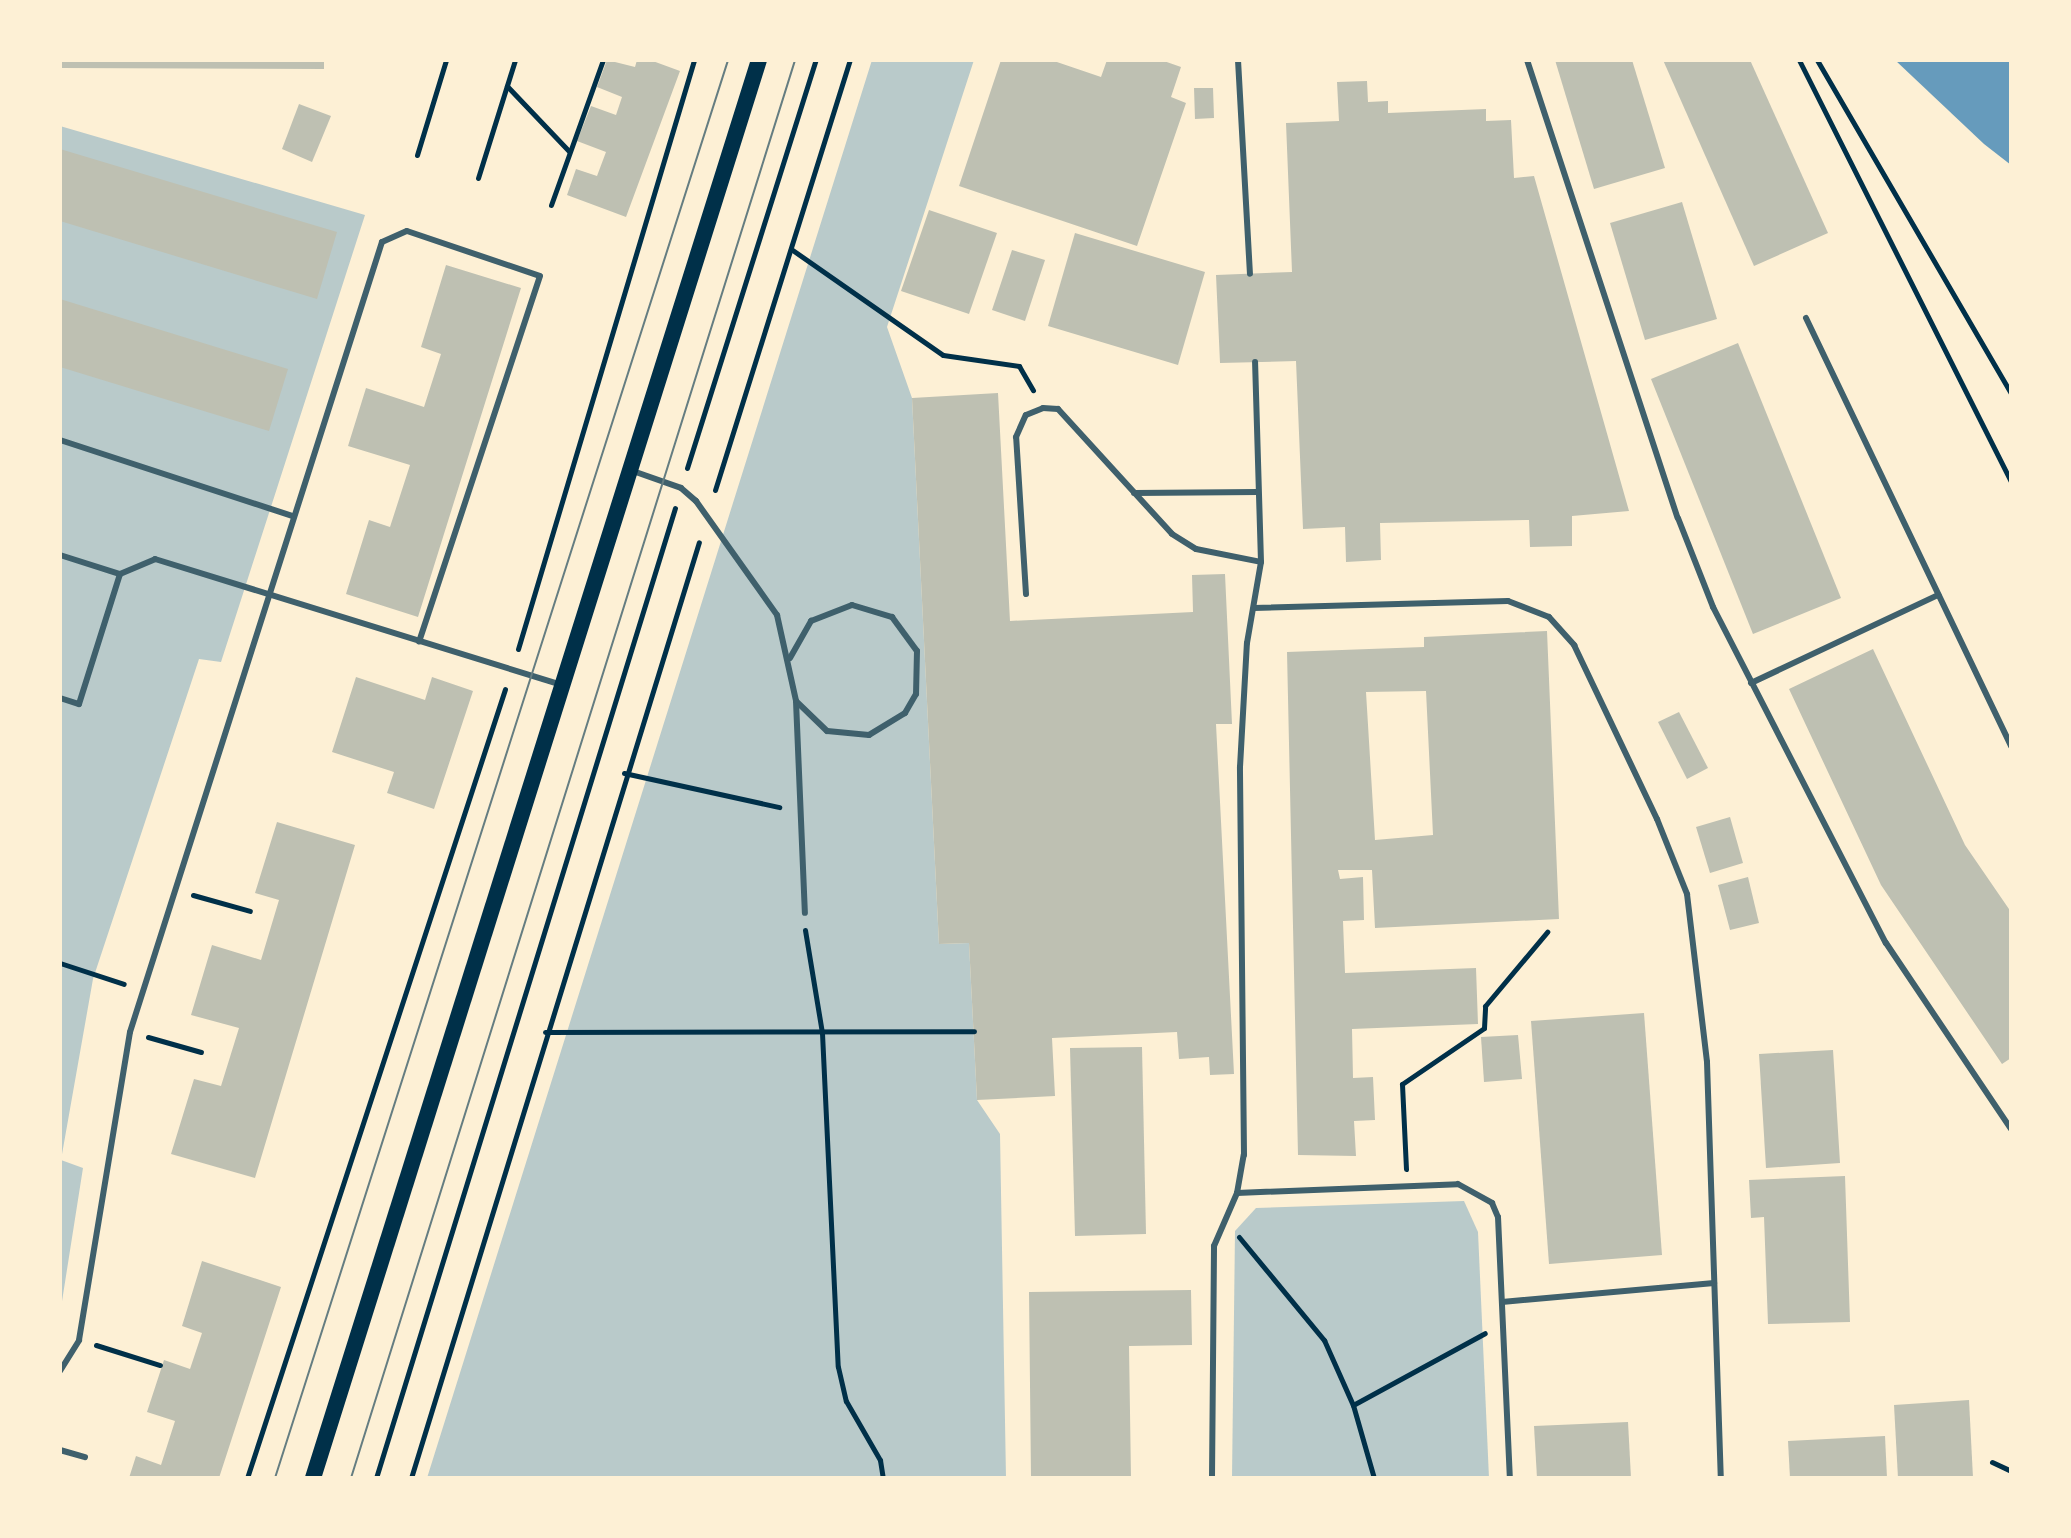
<!DOCTYPE html>
<style>
body{margin:0}
#map{position:relative;width:2071px;height:1538px;overflow:hidden;background:#fdf0d5;font-family:Karla,sans-serif}
div>[style]{position:absolute}
[style*='--x']{left:calc(var(--x)*1px);top:calc(var(--y)*1px);width:calc(var(--w)*1px);rotate:calc(var(--a)*1deg)}
.green>*{inset:0;background:#b9caca}
.water>*{inset:0;background:#669bbc}
.building>*{inset:0;background:#bec0b2}
.path>*{height:5px;margin:-2.5px;padding:0 2.5px;transform-origin:2.5px;border-radius:2.5px;background:#003049}
.service>*{height:6px;margin:-3px;padding:0 3px;transform-origin:3px;border-radius:3px;background:#3f606c}
.secondary>*{height:16px;margin:-8px;padding:0 8px;transform-origin:8px;border-radius:8px;background:#003049}
.tram>*{height:2px;margin:-1px;padding:0 1px;transform-origin:1px;border-radius:1px;background:#657d81}
span{translate:-50% -50%;white-space:nowrap;text-align:center;line-height:1.15;-webkit-text-stroke:6px #fdf0d5;paint-order:stroke}
.frame{position:absolute;inset:0;border:62px solid #fdf0d5;pointer-events:none}
</style>
<div id="map">
<div class="green">
<div style="clip-path:polygon(872px 60px,974px 60px,887px 327px,912px 398px,939px 944px,969px 943px,977px 1100px,1000px 1134px,1006px 1478px,427px 1478px)"></div>
<div style="clip-path:polygon(60px 126px,365px 215px,221px 662px,199px 659px,93px 979px,61px 1160px,83px 1168px,60px 1314px)"></div>
<div style="clip-path:polygon(1464px 1201px,1478px 1232px,1489px 1478px,1232px 1478px,1235px 1231px,1256px 1208px)"></div>
</div>
<div class="water">
<div style="clip-path:polygon(1895px 60px,2011px 60px,2011px 165px,1984px 144px)"></div>
</div>
<div class="building">
<div style="clip-path:polygon(60px 60px,324px 60px,324px 69px,60px 68px)"></div>
<div style="clip-path:polygon(607px 60px,635px 67px,637px 60px,650px 60px,680px 71px,626px 217px,567px 195px,576px 169px,597px 176px,606px 152px,577px 141px,591px 106px,616px 115px,622px 97px,597px 87px)"></div>
<div style="clip-path:polygon(1001px 60px,1051px 60px,1101px 77px,1107px 60px,1161px 60px,1181px 67px,1171px 97px,1186px 103px,1137px 246px,959px 186px)"></div>
<div style="clip-path:polygon(1555px 60px,1632px 60px,1665px 168px,1594px 189px)"></div>
<div style="clip-path:polygon(1663px 60px,1750px 60px,1828px 233px,1754px 266px)"></div>
<div style="clip-path:polygon(1367px 81px,1368px 102px,1388px 101px,1388px 113px,1486px 109px,1486px 121px,1511px 120px,1514px 178px,1534px 176px,1629px 511px,1572px 516px,1572px 546px,1530px 547px,1529px 520px,1380px 523px,1381px 560px,1346px 562px,1345px 527px,1303px 529px,1296px 361px,1220px 363px,1216px 275px,1292px 272px,1286px 123px,1339px 121px,1337px 82px)"></div>
<div style="clip-path:polygon(1194px 88px,1213px 88px,1214px 118px,1195px 119px)"></div>
<div style="clip-path:polygon(299px 104px,331px 116px,312px 162px,282px 149px)"></div>
<div style="clip-path:polygon(60px 149px,337px 232px,317px 299px,60px 221px)"></div>
<div style="clip-path:polygon(1682px 202px,1717px 319px,1645px 340px,1610px 223px)"></div>
<div style="clip-path:polygon(929px 210px,997px 233px,969px 314px,901px 291px)"></div>
<div style="clip-path:polygon(1075px 233px,1205px 272px,1178px 365px,1048px 326px)"></div>
<div style="clip-path:polygon(1012px 250px,1045px 260px,1025px 321px,992px 310px)"></div>
<div style="clip-path:polygon(446px 265px,521px 288px,418px 617px,346px 594px,369px 520px,390px 527px,410px 465px,348px 446px,366px 388px,424px 407px,441px 354px,421px 347px)"></div>
<div style="clip-path:polygon(60px 299px,288px 369px,269px 431px,60px 367px)"></div>
<div style="clip-path:polygon(1738px 343px,1841px 598px,1753px 634px,1651px 379px)"></div>
<div style="clip-path:polygon(998px 393px,1010px 621px,1193px 612px,1192px 575px,1225px 574px,1232px 724px,1216px 724px,1234px 1074px,1210px 1075px,1209px 1057px,1179px 1059px,1177px 1032px,1052px 1038px,1055px 1096px,977px 1100px,969px 943px,939px 944px,912px 398px)"></div>
<div style="clip-path:polygon(evenodd,1547px 631px,1559px 919px,1375px 928px,1372px 870px,1338px 870px,1340px 879px,1363px 877px,1364px 920px,1343px 921px,1345px 973px,1476px 968px,1478px 1024px,1352px 1029px,1353px 1078px,1373px 1077px,1375px 1120px,1354px 1121px,1356px 1156px,1298px 1155px,1287px 652px,1424px 647px,1424px 637px,1547px 631px,1426px 691px,1433px 835px,1375px 840px,1366px 692px,1426px 691px)"></div>
<div style="clip-path:polygon(1873px 649px,1965px 845px,2011px 912px,2011px 1058px,2002px 1064px,1881px 885px,1789px 689px)"></div>
<div style="clip-path:polygon(356px 677px,425px 700px,432px 677px,473px 691px,434px 809px,387px 793px,394px 772px,332px 752px)"></div>
<div style="clip-path:polygon(1679px 712px,1708px 768px,1687px 779px,1658px 722px)"></div>
<div style="clip-path:polygon(1730px 817px,1743px 863px,1710px 873px,1696px 827px)"></div>
<div style="clip-path:polygon(277px 822px,355px 845px,255px 1178px,171px 1154px,194px 1079px,221px 1086px,239px 1028px,191px 1015px,212px 945px,261px 960px,279px 900px,255px 893px)"></div>
<div style="clip-path:polygon(1748px 877px,1759px 923px,1730px 930px,1718px 885px)"></div>
<div style="clip-path:polygon(1644px 1013px,1662px 1255px,1549px 1264px,1531px 1021px)"></div>
<div style="clip-path:polygon(1518px 1035px,1522px 1079px,1484px 1082px,1481px 1037px)"></div>
<div style="clip-path:polygon(1142px 1047px,1146px 1234px,1075px 1236px,1070px 1048px)"></div>
<div style="clip-path:polygon(1833px 1050px,1840px 1163px,1766px 1168px,1759px 1054px)"></div>
<div style="clip-path:polygon(1845px 1176px,1850px 1322px,1768px 1324px,1764px 1217px,1751px 1218px,1749px 1180px)"></div>
<div style="clip-path:polygon(202px 1261px,281px 1287px,219px 1478px,129px 1478px,136px 1456px,161px 1465px,175px 1421px,147px 1412px,164px 1360px,190px 1369px,202px 1333px,182px 1326px)"></div>
<div style="clip-path:polygon(1191px 1290px,1192px 1345px,1129px 1346px,1131px 1478px,1031px 1478px,1029px 1292px)"></div>
<div style="clip-path:polygon(1969px 1400px,1973px 1478px,1898px 1478px,1894px 1405px)"></div>
<div style="clip-path:polygon(1628px 1422px,1631px 1478px,1537px 1478px,1534px 1426px)"></div>
<div style="clip-path:polygon(1885px 1436px,1887px 1478px,1790px 1478px,1788px 1441px)"></div>
</div>
<div class="path">
<div style="--x:1799;--y:60;--w:471;--a:63.3"></div>
<div style="--x:1817;--y:60;--w:385;--a:59.8"></div>
<div style="--x:507;--y:86;--w:90;--a:46.4"></div>
<div style="--x:417;--y:155;--w:99;--a:-73"></div>
<div style="--x:478;--y:178;--w:124;--a:-72.6"></div>
<div style="--x:551;--y:205;--w:154;--a:-70.3"></div>
<div style="--x:791;--y:249;--w:185;--a:34.9"></div>
<div style="--x:943;--y:355;--w:77;--a:8.2"></div>
<div style="--x:1019;--y:366;--w:28;--a:60"></div>
<div style="--x:687;--y:468;--w:428;--a:-72.5"></div>
<div style="--x:715;--y:490;--w:451;--a:-72.6"></div>
<div style="--x:518;--y:649;--w:615;--a:-73.36"></div>
<div style="--x:624;--y:773;--w:159;--a:12.4"></div>
<div style="--x:193;--y:895;--w:59;--a:15.7"></div>
<div style="--x:805;--y:930;--w:104;--a:80.6"></div>
<div style="--x:822;--y:1033;--w:334;--a:87.3"></div>
<div style="--x:838;--y:1367;--w:35;--a:77"></div>
<div style="--x:846;--y:1401;--w:68;--a:60"></div>
<div style="--x:880;--y:1460;--w:18;--a:81"></div>
<div style="--x:60;--y:963;--w:67;--a:18.2"></div>
<div style="--x:545;--y:1032;--w:429;--a:-0.1"></div>
<div style="--x:148;--y:1037;--w:55;--a:15.8"></div>
<div style="--x:1406;--y:1169;--w:85;--a:-92.7"></div>
<div style="--x:1402;--y:1084;--w:99;--a:-34.3"></div>
<div style="--x:1484;--y:1028;--w:22;--a:-87"></div>
<div style="--x:1485;--y:1006;--w:97;--a:-50"></div>
<div style="--x:1239;--y:1237;--w:134;--a:50.5"></div>
<div style="--x:1324;--y:1340;--w:71;--a:66"></div>
<div style="--x:1353;--y:1405;--w:76;--a:74"></div>
<div style="--x:96;--y:1345;--w:67;--a:17.4"></div>
<div style="--x:1353;--y:1405;--w:150;--a:-28.6"></div>
<div style="--x:1992;--y:1462;--w:21;--a:25"></div>
<div style="--x:247;--y:1478;--w:830;--a:-71.89"></div>
<div style="--x:376;--y:1478;--w:1015;--a:-72.87"></div>
<div style="--x:411;--y:1478;--w:979;--a:-72.9"></div>
</div>
<div class="service">
<div style="--x:1238;--y:60;--w:214;--a:86.8"></div>
<div style="--x:1527;--y:60;--w:482;--a:71.8"></div>
<div style="--x:1678;--y:518;--w:96;--a:68.5"></div>
<div style="--x:1713;--y:607;--w:378;--a:62.8"></div>
<div style="--x:1886;--y:943;--w:224;--a:56.1"></div>
<div style="--x:1806;--y:318;--w:475;--a:64.4"></div>
<div style="--x:60;--y:440;--w:245;--a:18.1"></div>
<div style="--x:630;--y:470;--w:54;--a:19.4"></div>
<div style="--x:681;--y:488;--w:20;--a:41"></div>
<div style="--x:696;--y:501;--w:140;--a:54.6"></div>
<div style="--x:777;--y:615;--w:88;--a:77.5"></div>
<div style="--x:796;--y:701;--w:212;--a:87.6"></div>
<div style="--x:1134;--y:493;--w:124;--a:-0.5"></div>
<div style="--x:60;--y:555;--w:63;--a:17.6"></div>
<div style="--x:120;--y:574;--w:38;--a:-23"></div>
<div style="--x:155;--y:559;--w:423;--a:17.2"></div>
<div style="--x:1026;--y:594;--w:157;--a:-93.6"></div>
<div style="--x:1016;--y:437;--w:24;--a:-66"></div>
<div style="--x:1026;--y:415;--w:18;--a:-22"></div>
<div style="--x:1043;--y:408;--w:15;--a:4"></div>
<div style="--x:1058;--y:409;--w:169;--a:47.6"></div>
<div style="--x:1172;--y:534;--w:28;--a:32"></div>
<div style="--x:1196;--y:549;--w:66;--a:11.3"></div>
<div style="--x:1254;--y:608;--w:254;--a:-1.6"></div>
<div style="--x:1508;--y:601;--w:44;--a:21.3"></div>
<div style="--x:1549;--y:617;--w:38;--a:48"></div>
<div style="--x:1574;--y:645;--w:193;--a:64.5"></div>
<div style="--x:1657;--y:819;--w:81;--a:68.2"></div>
<div style="--x:1687;--y:894;--w:169;--a:83.2"></div>
<div style="--x:1707;--y:1062;--w:416;--a:88.1"></div>
<div style="--x:790;--y:658;--w:43;--a:-60.4"></div>
<div style="--x:811;--y:621;--w:44;--a:-21.3"></div>
<div style="--x:852;--y:605;--w:42;--a:16.7"></div>
<div style="--x:892;--y:617;--w:42;--a:53.7"></div>
<div style="--x:917;--y:651;--w:43;--a:91.3"></div>
<div style="--x:916;--y:694;--w:22;--a:120"></div>
<div style="--x:905;--y:713;--w:42;--a:148.6"></div>
<div style="--x:869;--y:735;--w:42;--a:-174.6"></div>
<div style="--x:827;--y:731;--w:43;--a:-135.9"></div>
<div style="--x:1751;--y:683;--w:207;--a:-25.2"></div>
<div style="--x:60;--y:698;--w:20;--a:18"></div>
<div style="--x:79;--y:704;--w:136;--a:-72.5"></div>
<div style="--x:1237;--y:1193;--w:221;--a:-2.3"></div>
<div style="--x:1458;--y:1184;--w:39;--a:29"></div>
<div style="--x:1492;--y:1203;--w:15;--a:67"></div>
<div style="--x:1498;--y:1217;--w:261;--a:87.4"></div>
<div style="--x:1502;--y:1302;--w:213;--a:-5.1"></div>
<div style="--x:60;--y:1371;--w:36;--a:-58"></div>
<div style="--x:79;--y:1340;--w:312;--a:-80.6"></div>
<div style="--x:130;--y:1032;--w:829;--a:-72.31"></div>
<div style="--x:382;--y:242;--w:27;--a:-24"></div>
<div style="--x:407;--y:231;--w:140;--a:18.7"></div>
<div style="--x:540;--y:276;--w:385;--a:108.3"></div>
<div style="--x:60;--y:1450;--w:26;--a:16"></div>
<div style="--x:1212;--y:1478;--w:232;--a:-89.5"></div>
<div style="--x:1214;--y:1246;--w:58;--a:-66.5"></div>
<div style="--x:1237;--y:1193;--w:39;--a:-80"></div>
<div style="--x:1244;--y:1155;--w:388;--a:-90.6"></div>
<div style="--x:1240;--y:767;--w:124;--a:-86.8"></div>
<div style="--x:1247;--y:643;--w:82;--a:-80.2"></div>
<div style="--x:1261;--y:562;--w:200;--a:-91.7"></div>
</div>
<div class="secondary">
<div style="--x:313;--y:1478;--w:1486;--a:-72.54"></div>
</div>
<div class="tram">
<div style="--x:275;--y:1478;--w:1489;--a:-72.28"></div>
<div style="--x:351;--y:1478;--w:1486;--a:-72.61"></div>
</div>
<div class="frame"></div>
</div>
